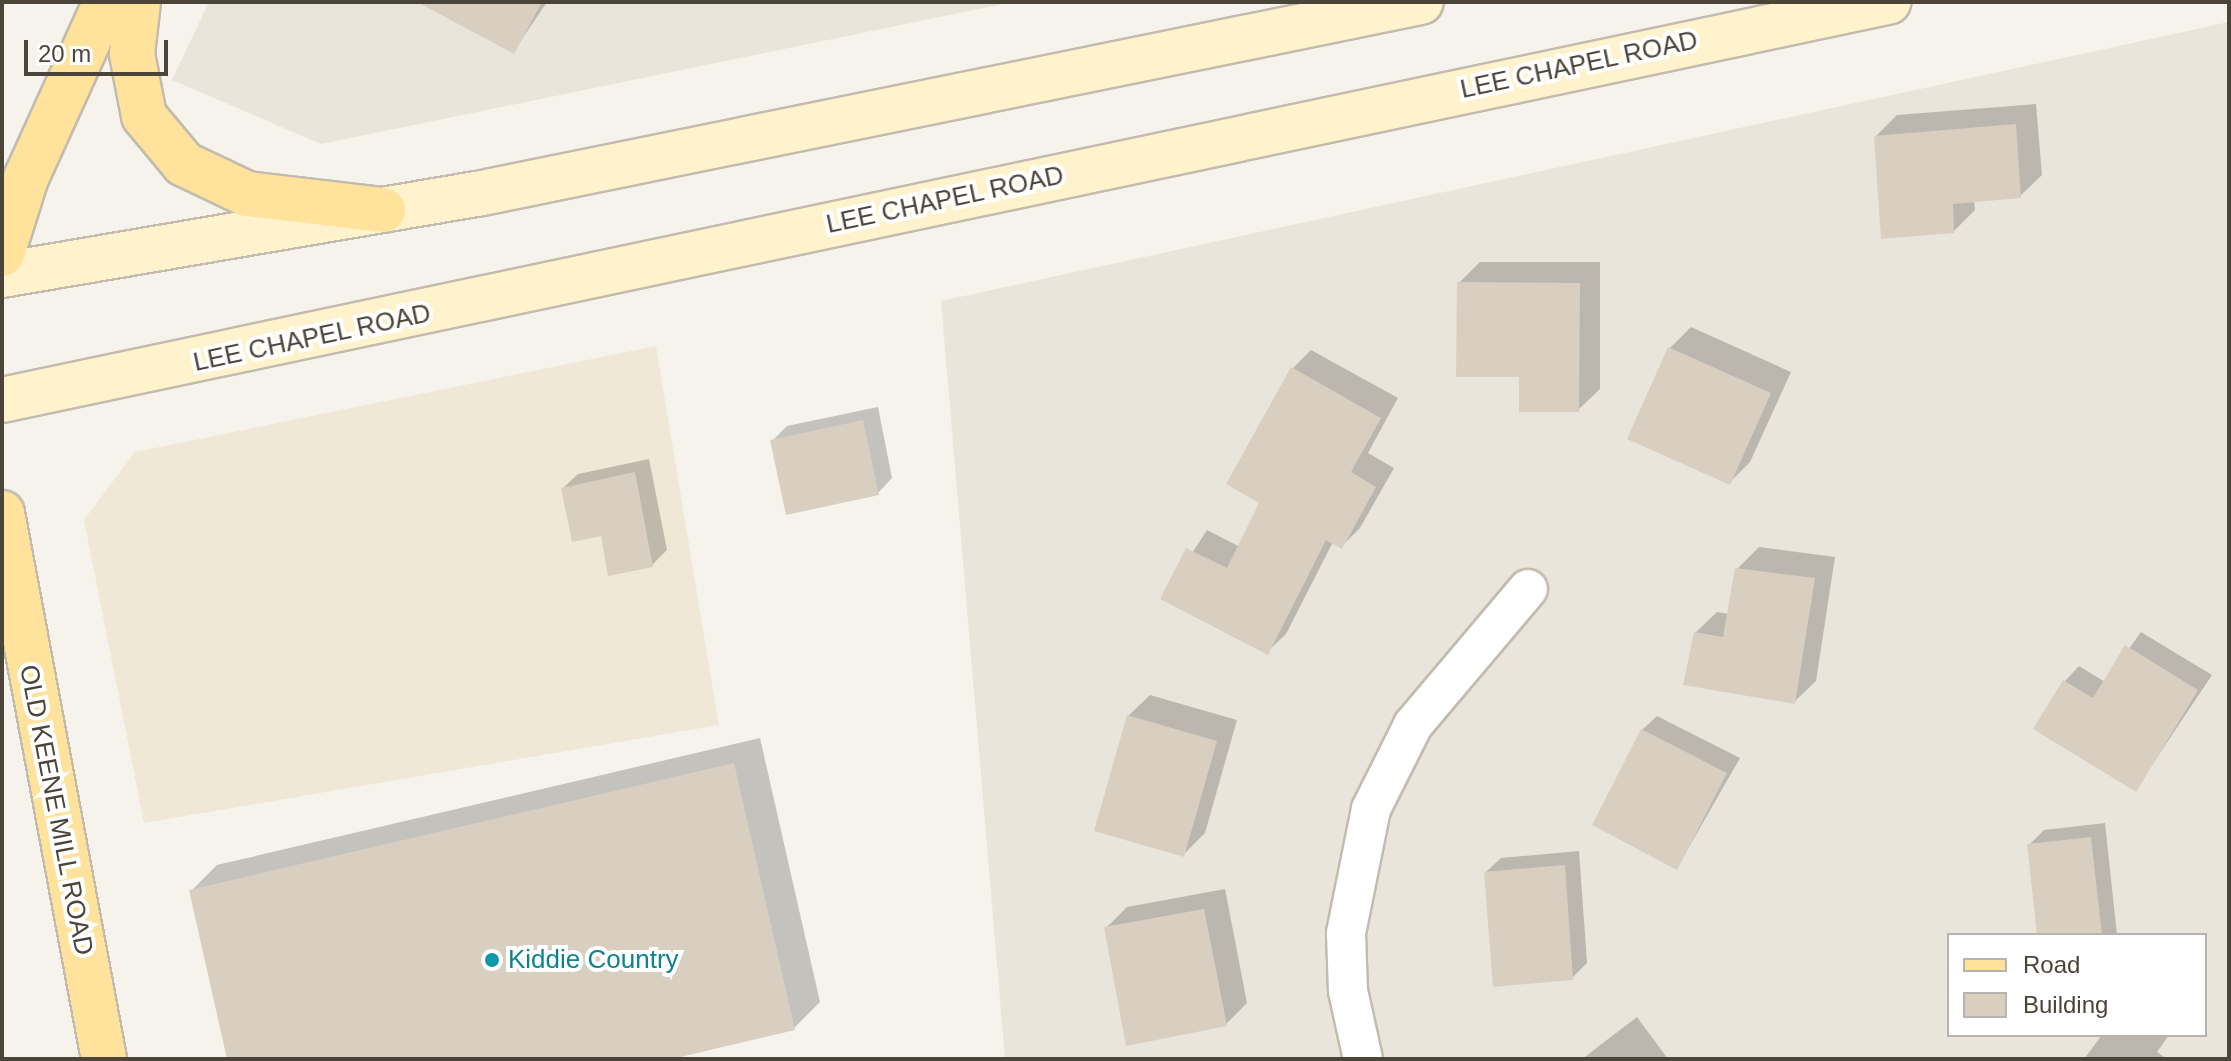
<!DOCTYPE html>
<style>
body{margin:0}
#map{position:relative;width:2231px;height:1061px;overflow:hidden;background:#f6f3ec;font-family:Helvetica,sans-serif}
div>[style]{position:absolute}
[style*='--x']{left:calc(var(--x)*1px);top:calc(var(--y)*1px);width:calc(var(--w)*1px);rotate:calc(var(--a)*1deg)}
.residential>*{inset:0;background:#eae5da}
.education>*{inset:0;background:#efe8d6}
.shadow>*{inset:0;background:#0003}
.building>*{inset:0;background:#d8cfc1}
.roads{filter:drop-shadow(2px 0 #c2bbae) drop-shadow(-2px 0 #c2bbae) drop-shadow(0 2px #c2bbae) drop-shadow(0 -2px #c2bbae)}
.minor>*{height:38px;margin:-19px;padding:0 19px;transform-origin:19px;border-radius:19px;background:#fff}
.secondary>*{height:44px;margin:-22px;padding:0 22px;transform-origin:22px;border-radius:22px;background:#fff3cd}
.primary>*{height:44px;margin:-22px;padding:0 22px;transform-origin:22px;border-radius:22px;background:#ffe39c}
.dots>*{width:22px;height:22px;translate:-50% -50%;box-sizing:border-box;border:4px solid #fff;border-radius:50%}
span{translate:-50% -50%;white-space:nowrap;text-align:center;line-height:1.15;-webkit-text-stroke:8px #fff;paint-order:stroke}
.street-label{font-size:26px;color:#4b4439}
.culture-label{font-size:26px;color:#0d838f}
.left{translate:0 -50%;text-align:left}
.frame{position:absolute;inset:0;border:4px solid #4b4439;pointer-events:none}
.legend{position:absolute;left:1947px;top:933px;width:260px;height:104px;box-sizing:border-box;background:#fff;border:2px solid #b7b4b0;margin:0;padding:10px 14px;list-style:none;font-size:24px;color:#4b4439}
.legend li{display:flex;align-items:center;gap:16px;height:40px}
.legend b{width:40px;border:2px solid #b7b4b0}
.scale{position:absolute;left:24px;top:40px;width:144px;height:36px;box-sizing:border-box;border:4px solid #4b4439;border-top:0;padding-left:10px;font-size:24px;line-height:28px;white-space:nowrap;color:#4b4439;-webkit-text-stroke:6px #fff;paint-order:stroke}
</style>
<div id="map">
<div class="residential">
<div style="clip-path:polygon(209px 2px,1013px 2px,321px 144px,172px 80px)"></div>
<div style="clip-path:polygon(evenodd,2229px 22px,2229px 1059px,1005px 1059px,941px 301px,2229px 22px,1949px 935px,2205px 935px,2205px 1035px,1949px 1035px,1949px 935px)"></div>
</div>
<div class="education">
<div style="clip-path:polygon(656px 346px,719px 725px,144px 823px,84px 520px,135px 452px)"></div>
</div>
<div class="shadow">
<div style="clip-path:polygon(421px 2px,547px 2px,513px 52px)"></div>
<div style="clip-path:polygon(2036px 104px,2042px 175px,2020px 196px,1974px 200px,1975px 210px,1953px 232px,1876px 136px,1897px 115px)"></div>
<div style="clip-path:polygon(1480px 262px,1600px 262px,1600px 389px,1578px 410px,1521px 375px,1459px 283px)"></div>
<div style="clip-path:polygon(1691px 327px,1791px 372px,1750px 462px,1729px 483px,1629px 438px,1670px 348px)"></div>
<div style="clip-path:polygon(1311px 350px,1398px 398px,1368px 453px,1394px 468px,1360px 528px,1341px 547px,1333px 542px,1286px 634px,1267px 652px,1163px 598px,1207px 530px,1240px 547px,1262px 502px,1292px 369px)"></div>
<div style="clip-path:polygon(878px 407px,892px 478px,878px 493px,772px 441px,787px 426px)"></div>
<div style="clip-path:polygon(649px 459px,667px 550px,652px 565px,602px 534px,563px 488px,578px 474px)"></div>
<div style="clip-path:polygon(1759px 547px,1835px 557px,1816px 681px,1794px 702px,1695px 633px,1717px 612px,1729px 614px,1737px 569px)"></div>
<div style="clip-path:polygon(2141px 632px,2212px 675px,2136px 789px,2065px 681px,2079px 666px,2105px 682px)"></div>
<div style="clip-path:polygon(1150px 695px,1237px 720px,1205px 833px,1183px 855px,1128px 716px)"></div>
<div style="clip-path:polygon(1657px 716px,1740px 758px,1677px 868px,1642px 730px)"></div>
<div style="clip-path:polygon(760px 738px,820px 1002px,794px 1028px,664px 1059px,230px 1059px,191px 891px,217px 865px)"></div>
<div style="clip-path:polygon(2105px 823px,2117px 935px,2039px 935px,2029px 845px,2044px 830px)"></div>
<div style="clip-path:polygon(1579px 851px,1587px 963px,1572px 978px,1486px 872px,1501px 858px)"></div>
<div style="clip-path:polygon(1225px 889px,1247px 1003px,1226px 1024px,1106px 928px,1127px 907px)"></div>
<div style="clip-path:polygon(1637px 1017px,1668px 1059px,1582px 1059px)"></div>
<div style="clip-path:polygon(2102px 1035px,2169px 1035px,2157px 1052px,2167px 1059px,2084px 1059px)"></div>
</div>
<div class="building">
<div style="clip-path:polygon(417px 2px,542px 2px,514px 54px)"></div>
<div style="clip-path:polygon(2016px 124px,2021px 198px,1953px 204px,1954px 233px,1881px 239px,1874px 136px)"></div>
<div style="clip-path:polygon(1457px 282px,1580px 283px,1579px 412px,1519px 412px,1519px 377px,1456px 377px)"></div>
<div style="clip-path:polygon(1668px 347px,1771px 393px,1730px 485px,1627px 439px)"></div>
<div style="clip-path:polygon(1291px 367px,1381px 418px,1351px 472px,1376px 487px,1342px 549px,1326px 540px,1268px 655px,1160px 599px,1186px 548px,1227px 568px,1259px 503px,1226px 484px)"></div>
<div style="clip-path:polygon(863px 420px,879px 495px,786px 515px,770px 440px)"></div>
<div style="clip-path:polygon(635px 472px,653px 567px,608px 576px,601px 536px,572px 542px,561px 488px)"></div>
<div style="clip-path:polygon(1735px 568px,1815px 578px,1795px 704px,1683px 685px,1694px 632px,1723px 637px)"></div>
<div style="clip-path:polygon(2125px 645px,2198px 690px,2136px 792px,2033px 729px,2063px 680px,2093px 698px)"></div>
<div style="clip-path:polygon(1127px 715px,1217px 741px,1184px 857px,1094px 831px)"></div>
<div style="clip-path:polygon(1641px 729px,1727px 773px,1677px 870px,1592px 825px)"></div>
<div style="clip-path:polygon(734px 763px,795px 1030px,672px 1059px,227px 1059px,189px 890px)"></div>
<div style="clip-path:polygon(2091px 837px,2102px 935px,2037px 935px,2027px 844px)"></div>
<div style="clip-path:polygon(1565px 865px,1573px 980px,1493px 987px,1484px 872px)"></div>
<div style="clip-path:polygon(1204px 909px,1227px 1026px,1126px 1046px,1104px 927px)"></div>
</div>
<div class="roads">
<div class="minor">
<div style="--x:1363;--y:1059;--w:70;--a:-102.4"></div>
<div style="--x:1348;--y:991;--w:58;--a:-92"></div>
<div style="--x:1346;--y:933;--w:126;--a:-78.6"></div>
<div style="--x:1371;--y:809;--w:94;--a:-63.4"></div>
<div style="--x:1413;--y:725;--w:178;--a:-49.8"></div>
</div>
<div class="secondary">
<div style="--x:2;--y:275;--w:482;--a:-9.7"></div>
<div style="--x:477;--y:194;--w:963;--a:-11.5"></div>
<div style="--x:2;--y:400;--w:1928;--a:-11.92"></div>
</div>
<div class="primary">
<div style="--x:138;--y:2;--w:52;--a:96.6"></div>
<div style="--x:132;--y:54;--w:63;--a:79"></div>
<div style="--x:144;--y:116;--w:62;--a:50.2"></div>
<div style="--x:184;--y:164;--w:70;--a:25.5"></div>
<div style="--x:247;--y:194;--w:137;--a:6.7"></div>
<div style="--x:2;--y:254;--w:80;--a:-72.5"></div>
<div style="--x:26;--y:178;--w:193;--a:-65.6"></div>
<div style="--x:2;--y:513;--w:555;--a:79.42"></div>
</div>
</div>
<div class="dots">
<div style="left:492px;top:960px;background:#0f9aa8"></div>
</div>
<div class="street-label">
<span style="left:1579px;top:65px;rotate:-12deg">LEE CHAPEL ROAD</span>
<span style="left:945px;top:200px;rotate:-12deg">LEE CHAPEL ROAD</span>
<span style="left:312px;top:338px;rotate:-12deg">LEE CHAPEL ROAD</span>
<span style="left:56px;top:810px;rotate:79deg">OLD KEENE MILL ROAD</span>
</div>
<div class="culture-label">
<span class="left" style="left:508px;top:960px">Kiddie Country</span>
</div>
<div class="frame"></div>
<ul class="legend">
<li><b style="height:10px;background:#ffe39c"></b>Road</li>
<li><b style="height:22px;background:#d8cfc1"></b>Building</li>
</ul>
<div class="scale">20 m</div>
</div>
